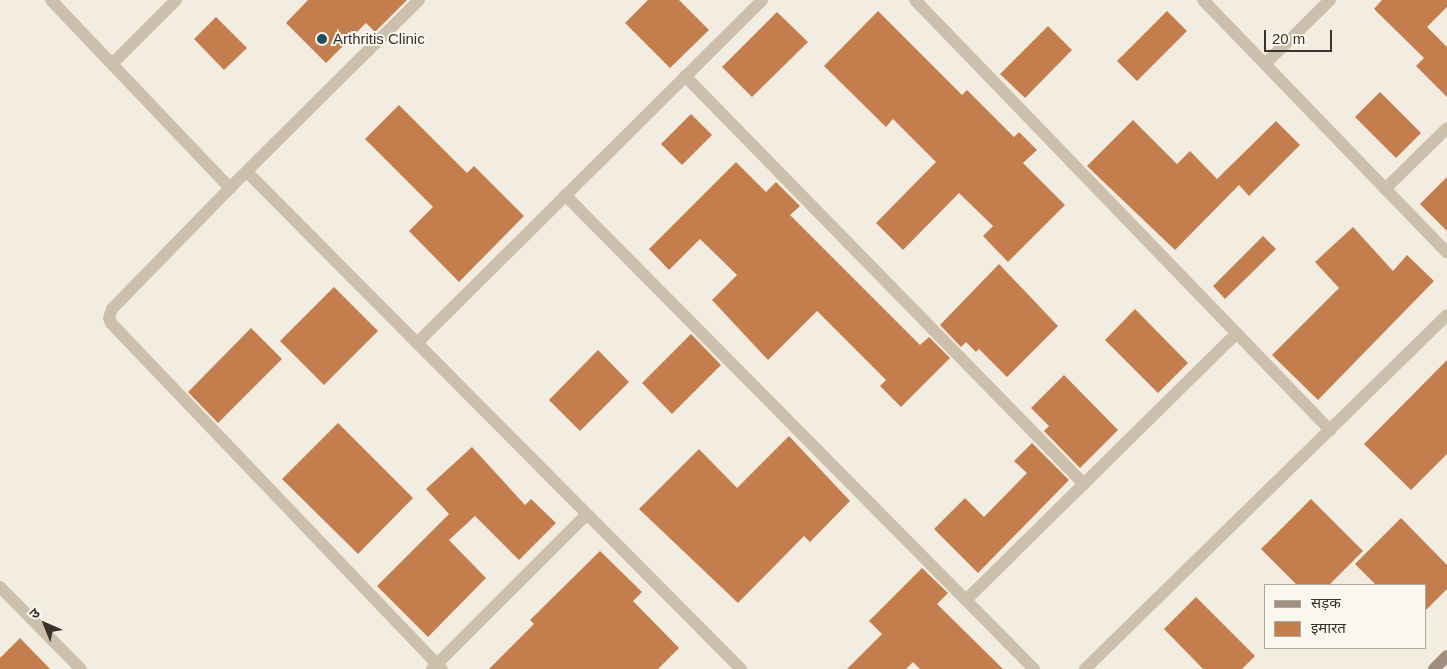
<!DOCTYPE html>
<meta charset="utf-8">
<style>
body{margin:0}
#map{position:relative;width:1447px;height:669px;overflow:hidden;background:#f3ede1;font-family:Arial,"Noto Sans Devanagari",sans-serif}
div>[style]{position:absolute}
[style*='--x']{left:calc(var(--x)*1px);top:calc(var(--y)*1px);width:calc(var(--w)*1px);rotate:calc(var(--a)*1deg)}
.building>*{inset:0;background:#c47e4e}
.street>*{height:12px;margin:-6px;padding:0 6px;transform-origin:6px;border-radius:6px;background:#ccc0ac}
.secondary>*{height:12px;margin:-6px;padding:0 6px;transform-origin:6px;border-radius:6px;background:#a08f7e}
.dots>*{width:14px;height:14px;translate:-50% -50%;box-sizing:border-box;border:2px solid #faf7ee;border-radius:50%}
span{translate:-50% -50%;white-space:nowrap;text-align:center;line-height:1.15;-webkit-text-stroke:4px #faf7ee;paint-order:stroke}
.poi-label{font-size:15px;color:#3a322b}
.left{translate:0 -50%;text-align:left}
.legend{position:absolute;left:1264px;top:584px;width:162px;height:65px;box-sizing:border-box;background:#faf7ee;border:1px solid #ada8a0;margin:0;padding:6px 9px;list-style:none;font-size:15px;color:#3a322b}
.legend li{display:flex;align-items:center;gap:10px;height:25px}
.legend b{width:25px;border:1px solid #ada8a0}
.north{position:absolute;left:20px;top:599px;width:50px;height:50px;-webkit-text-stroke:4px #faf7ee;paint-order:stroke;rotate:316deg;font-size:14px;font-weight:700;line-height:20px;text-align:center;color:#3a322b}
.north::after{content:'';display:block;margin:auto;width:18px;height:22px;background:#3a322b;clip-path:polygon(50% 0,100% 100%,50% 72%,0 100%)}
.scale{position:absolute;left:1264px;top:30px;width:68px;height:22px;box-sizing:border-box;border:2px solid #3a322b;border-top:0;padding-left:6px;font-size:15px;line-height:18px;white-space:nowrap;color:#3a322b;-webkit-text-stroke:4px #faf7ee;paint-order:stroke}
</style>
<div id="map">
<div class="building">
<div style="clip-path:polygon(308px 0,407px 0,375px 32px,366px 23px,326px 63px,286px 23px)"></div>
<div style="clip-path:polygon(648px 0,679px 0,709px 30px,670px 68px,625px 23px)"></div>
<div style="clip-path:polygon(1382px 0,1447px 0,1447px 7px,1427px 27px,1447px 47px,1447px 97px,1416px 66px,1424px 58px,1374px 9px)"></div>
<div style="clip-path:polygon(878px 11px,962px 95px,967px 90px,1014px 137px,1019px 132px,1037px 150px,1023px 163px,1065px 205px,1008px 262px,983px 236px,993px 226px,959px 193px,903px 250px,876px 223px,936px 162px,893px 119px,886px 127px,824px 66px)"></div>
<div style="clip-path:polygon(1167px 11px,1187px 31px,1137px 81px,1117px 61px)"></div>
<div style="clip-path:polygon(777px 12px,808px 42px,752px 97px,722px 67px)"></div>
<div style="clip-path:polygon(216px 17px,247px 48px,224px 70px,194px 39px)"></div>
<div style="clip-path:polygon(1048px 26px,1072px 50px,1025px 98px,1000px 74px)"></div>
<div style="clip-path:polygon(1380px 92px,1421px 133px,1396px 158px,1355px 117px)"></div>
<div style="clip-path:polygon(399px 105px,467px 173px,474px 166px,524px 216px,459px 282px,409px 231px,433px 207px,365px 139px)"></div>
<div style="clip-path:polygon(691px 114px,712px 135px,682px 165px,661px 144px)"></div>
<div style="clip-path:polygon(1133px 120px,1177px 164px,1190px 151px,1217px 179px,1276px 121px,1300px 145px,1249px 196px,1239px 185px,1175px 250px,1087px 166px)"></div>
<div style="clip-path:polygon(736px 162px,766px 192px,776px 182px,800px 206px,790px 215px,920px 345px,929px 337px,950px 358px,901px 407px,880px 386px,886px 380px,817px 311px,768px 360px,712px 300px,737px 275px,700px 239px,669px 270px,649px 249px)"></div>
<div style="clip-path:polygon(1447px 177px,1447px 231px,1420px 204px)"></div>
<div style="clip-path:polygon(1353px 227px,1393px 271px,1407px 255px,1434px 281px,1318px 400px,1272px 355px,1339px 288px,1315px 262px)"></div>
<div style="clip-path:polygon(1263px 236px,1276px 249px,1225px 299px,1213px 286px)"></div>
<div style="clip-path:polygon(999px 264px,1058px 326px,1007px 377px,979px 349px,976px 352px,966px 342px,961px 347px,940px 325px)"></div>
<div style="clip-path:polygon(334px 287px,378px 331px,324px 385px,280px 341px)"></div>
<div style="clip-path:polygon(1135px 309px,1188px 363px,1158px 393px,1105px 340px)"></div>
<div style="clip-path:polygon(251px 328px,282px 359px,218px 423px,188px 392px)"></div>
<div style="clip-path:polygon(691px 334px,721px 365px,672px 414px,642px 383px)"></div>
<div style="clip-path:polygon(598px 350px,629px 382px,580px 431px,549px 400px)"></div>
<div style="clip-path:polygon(1447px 360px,1447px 454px,1411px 490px,1364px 444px)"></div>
<div style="clip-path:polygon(1064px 375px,1118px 430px,1080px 468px,1044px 431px,1049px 426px,1031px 408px)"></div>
<div style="clip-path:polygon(338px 423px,413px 498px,358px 554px,282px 479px)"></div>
<div style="clip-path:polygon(789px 436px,850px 501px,810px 542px,804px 536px,738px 603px,639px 509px,699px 449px,737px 488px)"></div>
<div style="clip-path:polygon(1032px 443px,1069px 480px,978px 573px,934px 529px,965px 498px,984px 517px,1027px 473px,1014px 461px)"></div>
<div style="clip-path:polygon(472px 447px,525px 505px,531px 499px,556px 523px,519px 560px,475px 516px,449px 540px,486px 578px,428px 637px,377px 586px,449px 514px,426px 489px)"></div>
<div style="clip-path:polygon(1311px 499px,1363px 551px,1329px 585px,1297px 585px,1261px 549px)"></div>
<div style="clip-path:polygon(1401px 518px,1447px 565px,1447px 589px,1426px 610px,1426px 585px,1376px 585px,1355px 564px)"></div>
<div style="clip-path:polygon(600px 551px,642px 592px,633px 601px,679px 648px,658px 669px,489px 669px,534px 624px,530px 620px)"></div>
<div style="clip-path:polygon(922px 568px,948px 593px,937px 604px,1003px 669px,920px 669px,913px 662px,906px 669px,847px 669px,882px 634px,869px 621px)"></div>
<div style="clip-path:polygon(1196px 597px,1255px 656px,1242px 669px,1203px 669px,1164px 629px)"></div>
<div style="clip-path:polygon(20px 638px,50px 669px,0 669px,0 658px)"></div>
</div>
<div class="street">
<div style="--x:51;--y:0;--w:260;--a:46.4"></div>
<div style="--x:419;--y:0;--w:267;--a:135.2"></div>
<div style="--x:230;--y:188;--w:169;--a:134.3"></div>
<div style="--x:112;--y:309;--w:9;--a:108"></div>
<div style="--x:109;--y:318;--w:5;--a:68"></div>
<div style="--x:111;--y:323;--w:479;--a:46.3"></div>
<div style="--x:915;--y:0;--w:598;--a:46.02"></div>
<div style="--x:1203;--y:0;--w:351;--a:46"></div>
<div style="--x:112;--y:64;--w:91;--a:-45"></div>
<div style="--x:1265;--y:64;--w:91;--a:-44.6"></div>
<div style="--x:685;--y:76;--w:571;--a:45.64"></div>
<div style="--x:247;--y:172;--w:701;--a:45.17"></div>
<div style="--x:1385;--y:189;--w:87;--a:-44.5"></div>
<div style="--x:565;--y:195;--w:667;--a:45.3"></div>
<div style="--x:417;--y:343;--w:486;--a:-44.8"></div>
<div style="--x:0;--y:587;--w:115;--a:45.4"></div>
<div style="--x:966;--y:600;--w:380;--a:-44.6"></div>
<div style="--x:432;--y:669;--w:219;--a:-45"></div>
<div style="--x:1085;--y:669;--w:506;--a:-44.36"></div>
</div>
<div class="secondary">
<div style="--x:1434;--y:669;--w:18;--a:-45"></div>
</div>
<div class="dots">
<div style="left:322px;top:39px;background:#214e5b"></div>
</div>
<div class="poi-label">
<span class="left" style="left:333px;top:39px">Arthritis Clinic</span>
</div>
<ul class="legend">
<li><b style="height:6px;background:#a08f7e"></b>सड़क</li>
<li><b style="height:14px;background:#c47e4e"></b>इमारत</li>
</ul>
<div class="north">उ</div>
<div class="scale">20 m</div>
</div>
